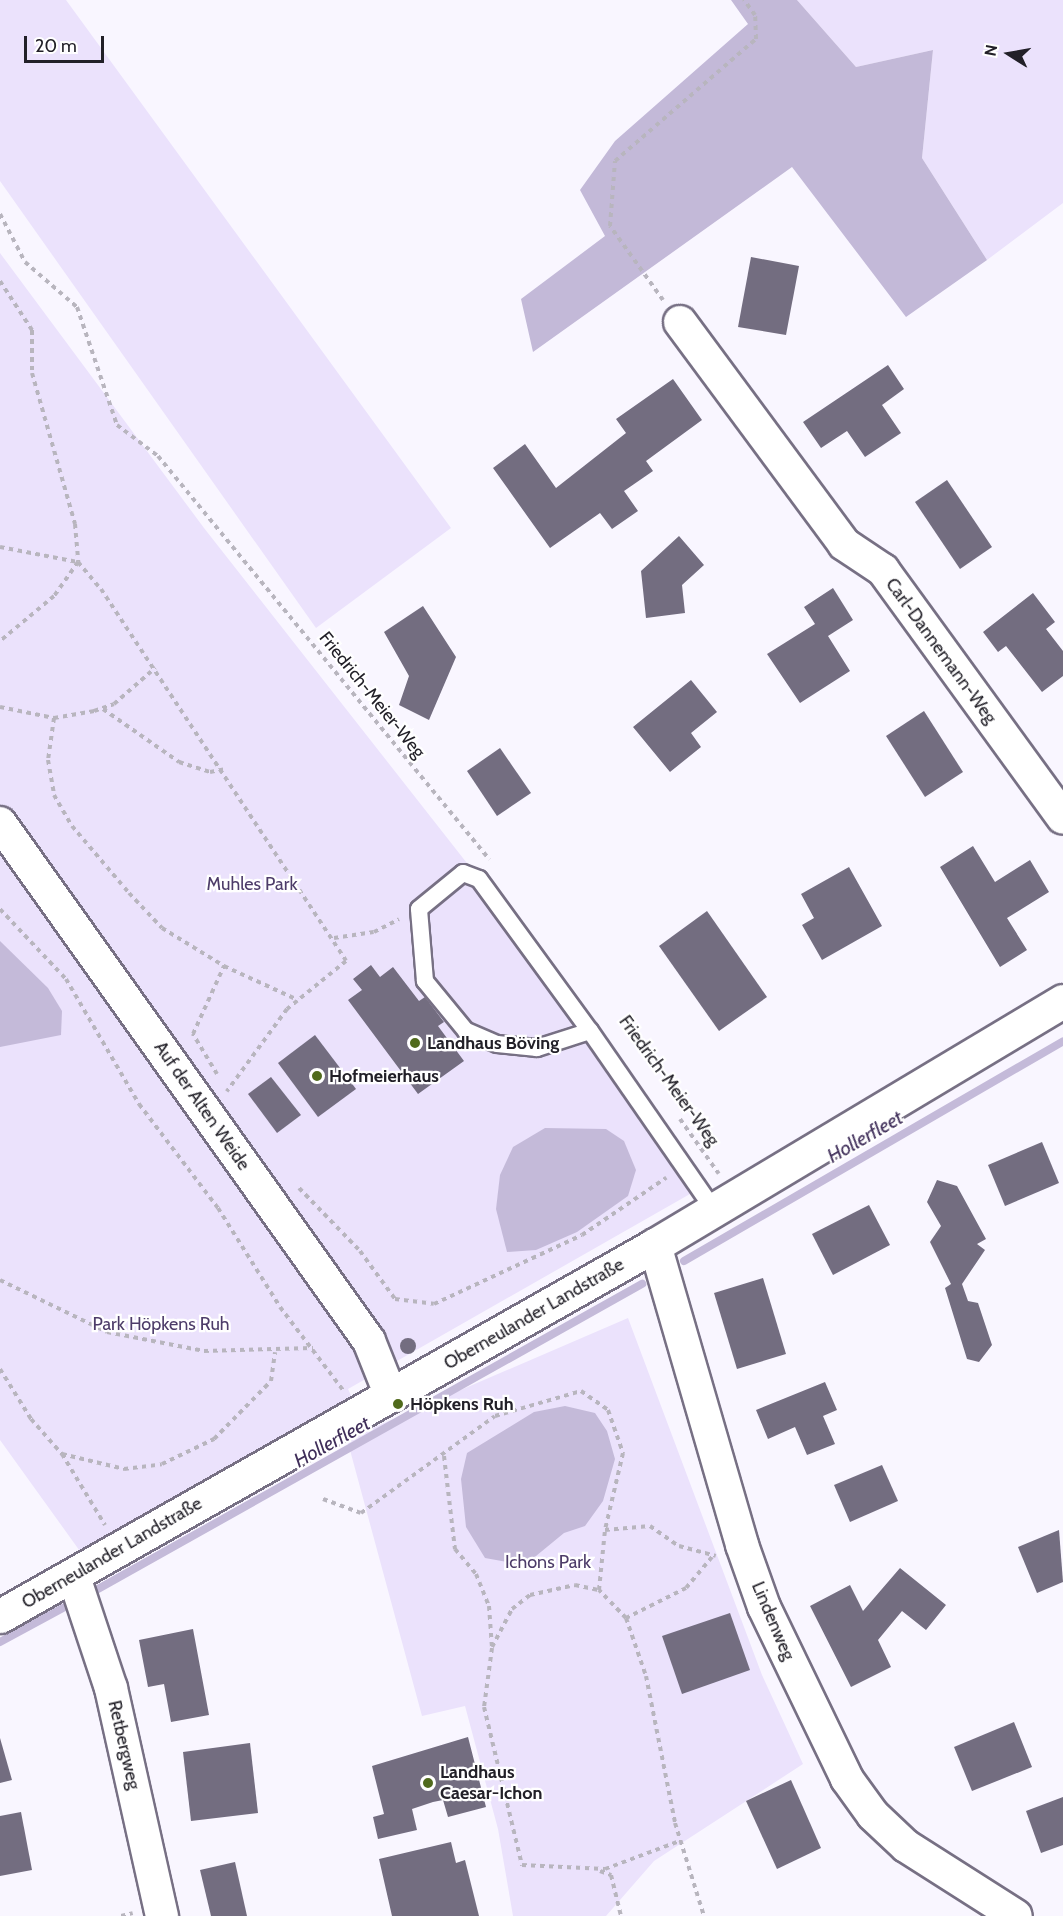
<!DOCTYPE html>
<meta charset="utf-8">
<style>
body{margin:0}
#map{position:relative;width:1063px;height:1916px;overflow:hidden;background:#f9f6ff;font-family:Cabin,sans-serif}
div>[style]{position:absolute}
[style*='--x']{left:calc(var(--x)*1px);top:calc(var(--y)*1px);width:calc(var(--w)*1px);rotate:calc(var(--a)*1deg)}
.green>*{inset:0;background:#ebe2fc}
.forest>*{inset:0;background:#c3b9d8}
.water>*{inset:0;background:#c4bad9}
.stream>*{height:8px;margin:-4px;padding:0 4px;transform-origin:4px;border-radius:4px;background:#c4bad9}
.building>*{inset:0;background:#736d80}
.round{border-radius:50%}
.path>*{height:4px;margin-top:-2px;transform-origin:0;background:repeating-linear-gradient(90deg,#b8b5be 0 4.5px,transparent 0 9px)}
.roads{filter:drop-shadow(2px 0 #777084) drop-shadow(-2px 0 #777084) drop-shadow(0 2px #777084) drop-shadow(0 -2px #777084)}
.service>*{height:16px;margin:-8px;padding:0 8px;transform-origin:8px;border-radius:8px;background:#fff}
.minor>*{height:32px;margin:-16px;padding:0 16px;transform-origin:16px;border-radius:16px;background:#fff}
.tertiary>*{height:33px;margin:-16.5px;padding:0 16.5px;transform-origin:16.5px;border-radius:16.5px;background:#fff}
.dots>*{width:16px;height:16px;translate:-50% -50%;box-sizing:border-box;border:3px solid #fff;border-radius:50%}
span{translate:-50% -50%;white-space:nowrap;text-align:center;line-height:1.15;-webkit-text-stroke:4.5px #fff;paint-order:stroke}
.street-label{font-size:18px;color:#222028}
.park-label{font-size:18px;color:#4d3c69}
.poi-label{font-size:18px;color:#222028;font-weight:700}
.left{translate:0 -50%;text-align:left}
.water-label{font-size:20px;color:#402f5a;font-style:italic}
.north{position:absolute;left:979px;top:24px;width:60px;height:60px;-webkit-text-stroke:4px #fff;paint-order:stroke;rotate:281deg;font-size:16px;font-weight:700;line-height:24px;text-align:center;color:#222028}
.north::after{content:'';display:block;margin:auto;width:21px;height:27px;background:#222028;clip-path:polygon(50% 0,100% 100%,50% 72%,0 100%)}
.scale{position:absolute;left:24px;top:36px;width:80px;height:27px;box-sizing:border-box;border:3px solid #222028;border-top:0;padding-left:8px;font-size:18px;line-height:21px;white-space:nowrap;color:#222028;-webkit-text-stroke:4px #fff;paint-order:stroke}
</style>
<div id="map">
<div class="green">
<div style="clip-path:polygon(0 0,66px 0,451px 528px,316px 628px,0 181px)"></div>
<div style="clip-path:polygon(797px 0,1063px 0,1063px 203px,987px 260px,922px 158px,933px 50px,856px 67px)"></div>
<div style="clip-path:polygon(0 253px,204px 528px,550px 969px,704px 1186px,348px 1389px,353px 1400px,82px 1554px,0 1440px)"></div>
<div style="clip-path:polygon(628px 1318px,762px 1675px,803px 1764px,654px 1861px,606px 1916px,513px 1916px,498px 1829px,465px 1706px,422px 1716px,347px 1439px)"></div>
</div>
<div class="forest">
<div style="clip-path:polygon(731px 0,797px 0,856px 67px,933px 50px,922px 158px,987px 260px,906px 317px,792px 167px,533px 352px,521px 299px,605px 236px,580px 190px,615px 141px,748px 24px)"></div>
</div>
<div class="water">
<div style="clip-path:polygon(0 941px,48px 988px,62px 1011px,61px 1035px,0 1047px)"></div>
<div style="clip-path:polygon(545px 1128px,606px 1129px,624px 1141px,636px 1170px,628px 1196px,577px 1232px,536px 1250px,507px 1252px,496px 1209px,500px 1175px,513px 1147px)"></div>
<div style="clip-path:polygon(565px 1406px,595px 1413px,607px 1431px,615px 1459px,603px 1501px,585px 1526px,564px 1533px,536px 1556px,518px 1564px,485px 1558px,466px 1527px,461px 1479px,467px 1453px,534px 1412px)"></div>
</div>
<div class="stream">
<div style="--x:684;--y:1261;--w:438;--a:-30.1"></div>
<div style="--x:98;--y:1589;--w:624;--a:-29.28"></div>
<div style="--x:0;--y:1642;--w:72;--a:-28.4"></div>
</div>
<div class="building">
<div style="clip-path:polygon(751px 257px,799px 266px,786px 335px,738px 327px)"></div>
<div style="clip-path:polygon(888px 365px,904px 389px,882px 405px,901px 433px,865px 457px,847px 431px,821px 448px,803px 422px)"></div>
<div style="clip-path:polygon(673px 379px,702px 420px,646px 461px,653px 471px,624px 491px,638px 511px,612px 529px,600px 513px,550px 548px,493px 468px,525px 444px,556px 488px,626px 433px,616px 419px)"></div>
<div style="clip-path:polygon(947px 480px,992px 547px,960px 569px,915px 502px)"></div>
<div style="clip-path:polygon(679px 536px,704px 565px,682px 585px,685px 613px,646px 618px,641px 571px)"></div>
<div style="clip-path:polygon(833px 588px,853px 620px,828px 636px,850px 671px,800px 703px,767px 654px,815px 624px,804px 607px)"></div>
<div style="clip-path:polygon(1033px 593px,1055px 622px,1046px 629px,1063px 651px,1063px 676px,1042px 692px,1006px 646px,998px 652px,983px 632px)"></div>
<div style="clip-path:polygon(423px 606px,456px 657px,429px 720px,399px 705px,409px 676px,384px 632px)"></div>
<div style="clip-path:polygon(691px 680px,717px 712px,691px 733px,701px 747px,670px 772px,633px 727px)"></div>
<div style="clip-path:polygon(924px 711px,963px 772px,925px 797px,886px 736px)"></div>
<div style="clip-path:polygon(500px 748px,531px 793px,497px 816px,467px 771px)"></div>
<div style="clip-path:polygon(973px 846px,995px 882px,1030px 860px,1049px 892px,1007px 918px,1027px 950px,1000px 967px,940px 867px)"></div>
<div style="clip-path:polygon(849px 867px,882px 926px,822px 960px,802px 925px,814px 918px,801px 894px)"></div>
<div style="clip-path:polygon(707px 911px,767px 997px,719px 1031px,659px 946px)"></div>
<div style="clip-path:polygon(371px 965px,380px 977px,393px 967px,419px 1001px,425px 997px,444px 1022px,438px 1026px,464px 1061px,418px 1094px,348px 1000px,362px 990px,353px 979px)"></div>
<div style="clip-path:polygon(315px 1035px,356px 1089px,318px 1117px,278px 1063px)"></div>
<div style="clip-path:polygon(271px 1077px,301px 1115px,277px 1133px,248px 1094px)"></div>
<div style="clip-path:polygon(1042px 1142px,1059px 1183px,1005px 1206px,988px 1165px)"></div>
<div style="clip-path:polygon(937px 1180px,957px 1186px,986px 1239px,977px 1244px,985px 1250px,962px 1284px,968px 1301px,978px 1303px,992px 1345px,979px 1362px,967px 1359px,945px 1288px,951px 1284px,930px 1242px,941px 1226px,927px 1202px)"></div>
<div style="clip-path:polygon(869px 1205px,890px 1245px,833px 1275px,812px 1234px)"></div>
<div style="clip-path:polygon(763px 1278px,786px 1354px,737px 1369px,714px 1293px)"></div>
<div class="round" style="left:400px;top:1338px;width:16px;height:16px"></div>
<div style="clip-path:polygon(825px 1382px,837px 1410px,823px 1416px,835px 1444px,807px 1455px,795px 1427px,768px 1439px,756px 1410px)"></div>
<div style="clip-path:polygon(882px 1465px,898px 1501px,850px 1522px,834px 1485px)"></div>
<div style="clip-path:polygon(1059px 1530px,1063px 1582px,1037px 1593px,1018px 1547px)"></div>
<div style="clip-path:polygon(900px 1568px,946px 1605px,926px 1630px,902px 1611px,878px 1640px,891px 1667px,851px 1687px,810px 1606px,850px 1585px,863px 1611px)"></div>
<div style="clip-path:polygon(730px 1613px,750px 1670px,682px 1694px,662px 1636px)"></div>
<div style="clip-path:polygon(193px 1629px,209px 1715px,171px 1722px,164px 1684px,148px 1687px,139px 1640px)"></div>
<div style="clip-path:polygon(1014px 1722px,1032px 1767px,972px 1791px,954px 1747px)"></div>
<div style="clip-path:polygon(468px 1737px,486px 1807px,448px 1817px,443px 1800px,433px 1802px,412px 1809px,417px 1830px,378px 1839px,373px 1817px,384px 1814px,372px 1766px)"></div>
<div style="clip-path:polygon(0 1738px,12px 1780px,0 1783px)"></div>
<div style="clip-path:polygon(250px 1743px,258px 1813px,191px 1821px,183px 1752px)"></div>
<div style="clip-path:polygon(791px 1780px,821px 1848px,777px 1869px,746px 1801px)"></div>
<div style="clip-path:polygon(1063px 1797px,1063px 1845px,1041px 1853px,1026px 1811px)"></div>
<div style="clip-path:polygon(21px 1812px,32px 1870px,0 1876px,0 1816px)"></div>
<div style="clip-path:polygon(451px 1842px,456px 1863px,465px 1860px,479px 1916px,392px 1916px,379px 1859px)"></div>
<div style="clip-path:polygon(235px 1862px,247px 1916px,211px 1916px,200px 1870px)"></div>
</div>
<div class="path">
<div style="--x:0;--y:214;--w:54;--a:62.5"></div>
<div style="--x:25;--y:262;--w:69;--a:40.9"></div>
<div style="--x:77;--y:307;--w:125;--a:71.3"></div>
<div style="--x:117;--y:425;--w:51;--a:37.1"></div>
<div style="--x:158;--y:456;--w:522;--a:50.6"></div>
<div style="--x:0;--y:281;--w:59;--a:56.9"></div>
<div style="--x:32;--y:330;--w:43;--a:90"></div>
<div style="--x:32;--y:373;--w:157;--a:74.1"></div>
<div style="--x:75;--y:524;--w:38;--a:85"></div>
<div style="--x:78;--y:562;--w:42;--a:125.2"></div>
<div style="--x:54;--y:596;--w:70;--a:140.2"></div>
<div style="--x:663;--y:300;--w:91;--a:-125.6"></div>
<div style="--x:610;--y:226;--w:65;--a:-85.6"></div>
<div style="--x:615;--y:161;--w:186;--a:-40.9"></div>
<div style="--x:756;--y:39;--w:24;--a:-92"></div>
<div style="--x:755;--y:15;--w:19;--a:-126"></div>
<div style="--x:0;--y:547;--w:79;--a:10.9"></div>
<div style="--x:78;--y:562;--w:35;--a:50"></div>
<div style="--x:101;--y:589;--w:445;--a:56.6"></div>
<div style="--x:346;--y:961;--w:76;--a:140.9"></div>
<div style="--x:287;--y:1009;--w:102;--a:126.2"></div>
<div style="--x:0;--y:707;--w:55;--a:11.5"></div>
<div style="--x:54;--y:718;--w:41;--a:-9.9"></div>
<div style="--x:94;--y:711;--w:21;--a:-19"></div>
<div style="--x:114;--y:704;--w:55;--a:-41.3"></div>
<div style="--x:103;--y:709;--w:93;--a:34.9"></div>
<div style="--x:179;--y:762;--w:33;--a:18"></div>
<div style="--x:210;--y:772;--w:15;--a:-11"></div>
<div style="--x:54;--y:718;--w:42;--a:98.1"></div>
<div style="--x:48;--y:760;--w:36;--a:80"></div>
<div style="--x:54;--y:795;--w:36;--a:60"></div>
<div style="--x:72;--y:826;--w:88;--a:49.6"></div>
<div style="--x:129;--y:893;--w:48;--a:46.7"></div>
<div style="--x:162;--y:928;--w:73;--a:31.5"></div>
<div style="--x:224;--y:966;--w:81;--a:24.7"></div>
<div style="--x:0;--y:909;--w:96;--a:46.7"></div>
<div style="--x:66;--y:979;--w:145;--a:59.7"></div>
<div style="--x:139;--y:1104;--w:131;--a:52.8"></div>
<div style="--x:218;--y:1208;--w:117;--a:57.9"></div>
<div style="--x:280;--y:1307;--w:104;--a:52.8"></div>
<div style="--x:334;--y:938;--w:40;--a:-8.5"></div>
<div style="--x:374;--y:932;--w:28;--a:-27"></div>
<div style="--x:217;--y:1074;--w:47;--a:-121"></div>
<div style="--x:193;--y:1034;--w:75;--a:-65.5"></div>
<div style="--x:680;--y:1119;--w:67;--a:54.7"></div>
<div style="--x:299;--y:1188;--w:88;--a:45.9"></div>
<div style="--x:360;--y:1251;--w:59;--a:53.9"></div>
<div style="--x:395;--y:1299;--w:39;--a:7"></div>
<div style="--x:434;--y:1304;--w:163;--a:-25"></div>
<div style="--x:582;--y:1235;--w:102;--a:-34.2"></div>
<div style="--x:0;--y:1280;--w:119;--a:25.9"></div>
<div style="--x:107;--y:1332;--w:99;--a:11.1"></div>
<div style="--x:204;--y:1351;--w:109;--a:-1.6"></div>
<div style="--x:0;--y:1369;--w:59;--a:58.2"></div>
<div style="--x:31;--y:1419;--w:47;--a:48.5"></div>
<div style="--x:62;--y:1454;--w:64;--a:13.6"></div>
<div style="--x:124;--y:1469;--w:38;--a:-7"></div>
<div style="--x:162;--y:1464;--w:58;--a:-25.7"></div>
<div style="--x:214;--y:1439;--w:81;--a:-45.5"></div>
<div style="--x:271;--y:1381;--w:29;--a:-82"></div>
<div style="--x:62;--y:1454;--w:83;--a:58.8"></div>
<div style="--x:444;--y:1456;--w:94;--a:83.3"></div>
<div style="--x:455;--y:1549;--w:33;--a:50"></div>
<div style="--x:476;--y:1574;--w:35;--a:68"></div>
<div style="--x:489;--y:1606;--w:42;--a:85.9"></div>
<div style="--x:492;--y:1648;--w:60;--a:97.7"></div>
<div style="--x:484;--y:1707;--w:163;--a:76.5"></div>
<div style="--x:522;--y:1865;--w:83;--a:2.8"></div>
<div style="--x:605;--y:1869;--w:80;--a:-20.5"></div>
<div style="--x:323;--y:1499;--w:40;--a:20.2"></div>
<div style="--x:361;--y:1513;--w:165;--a:-35.9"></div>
<div style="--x:495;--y:1416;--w:90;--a:-16.2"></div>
<div style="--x:581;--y:1391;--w:33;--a:35"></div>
<div style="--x:608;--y:1410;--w:46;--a:70.8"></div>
<div style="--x:623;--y:1453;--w:79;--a:103.2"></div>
<div style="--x:712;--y:1557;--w:40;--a:130"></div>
<div style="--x:686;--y:1588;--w:67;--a:153.4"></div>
<div style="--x:626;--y:1618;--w:39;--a:-134"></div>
<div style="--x:599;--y:1590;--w:60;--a:-84.3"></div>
<div style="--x:605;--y:1530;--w:45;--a:-5.1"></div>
<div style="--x:650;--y:1526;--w:35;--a:35"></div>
<div style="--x:679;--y:1546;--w:38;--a:15"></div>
<div style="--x:626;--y:1618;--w:61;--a:71"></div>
<div style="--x:646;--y:1676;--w:150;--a:78.8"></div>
<div style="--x:675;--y:1823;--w:97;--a:72.7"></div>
<div style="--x:492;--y:1647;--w:43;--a:-62.2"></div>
<div style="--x:512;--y:1609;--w:23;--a:-38"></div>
<div style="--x:530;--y:1595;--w:46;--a:-12.5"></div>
<div style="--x:575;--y:1585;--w:25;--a:12"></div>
<div style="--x:600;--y:1871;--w:12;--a:20"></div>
<div style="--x:611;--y:1875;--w:42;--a:76.3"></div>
<div style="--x:121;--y:1916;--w:12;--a:-14"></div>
</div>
<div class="roads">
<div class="service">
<div style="--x:590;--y:1031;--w:56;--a:162.2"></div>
<div style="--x:537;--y:1048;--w:40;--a:-174.3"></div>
<div style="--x:497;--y:1044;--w:34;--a:-157"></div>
<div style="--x:466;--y:1031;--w:65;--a:-129.4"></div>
<div style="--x:425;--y:981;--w:72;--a:-94.8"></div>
<div style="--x:419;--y:909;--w:57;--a:-39.3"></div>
<div style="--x:463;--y:873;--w:17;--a:21"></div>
<div style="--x:479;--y:879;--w:188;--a:53.9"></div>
<div style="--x:590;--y:1031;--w:218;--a:55.3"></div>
</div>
<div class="minor">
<div style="--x:680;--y:322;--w:276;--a:53.5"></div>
<div style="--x:844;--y:544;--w:47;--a:33.7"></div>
<div style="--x:883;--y:570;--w:306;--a:54"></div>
<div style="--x:0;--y:823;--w:636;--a:54.54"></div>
<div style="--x:369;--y:1341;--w:59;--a:68.2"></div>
<div style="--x:655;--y:1245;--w:312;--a:73.8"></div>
<div style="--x:742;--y:1545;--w:66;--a:70.5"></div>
<div style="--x:764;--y:1607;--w:191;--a:64.2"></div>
<div style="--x:847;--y:1779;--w:44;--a:54.2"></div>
<div style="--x:873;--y:1815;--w:45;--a:43.2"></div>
<div style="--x:906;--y:1846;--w:130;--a:32.5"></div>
<div style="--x:74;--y:1577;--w:117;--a:71.6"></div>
<div style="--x:111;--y:1688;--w:234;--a:77.4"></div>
</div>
<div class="tertiary">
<div style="--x:0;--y:1616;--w:753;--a:-29.53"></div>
<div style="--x:655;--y:1245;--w:475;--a:-30.9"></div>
</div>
</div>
<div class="dots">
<div style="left:415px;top:1043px;background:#506a1c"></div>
<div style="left:317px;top:1076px;background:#506a1c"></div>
<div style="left:398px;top:1404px;background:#506a1c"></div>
<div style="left:428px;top:1783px;background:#506a1c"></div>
</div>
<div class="street-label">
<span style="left:941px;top:651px;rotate:54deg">Carl-Dannemann-Weg</span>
<span style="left:372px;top:695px;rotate:51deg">Friedrich-Meier-Weg</span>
<span style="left:669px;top:1081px;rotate:54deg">Friedrich-Meier-Weg</span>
<span style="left:202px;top:1106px;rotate:55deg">Auf der Alten Weide</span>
<span style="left:534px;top:1314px;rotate:-30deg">Oberneulander Landstraße</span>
<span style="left:112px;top:1553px;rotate:-30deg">Oberneulander Landstraße</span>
<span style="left:773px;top:1621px;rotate:67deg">Lindenweg</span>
<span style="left:124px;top:1745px;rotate:77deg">Retbergweg</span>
</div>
<div class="park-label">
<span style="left:252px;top:884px">Muhles Park</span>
<span style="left:161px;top:1324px">Park Höpkens Ruh</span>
<span style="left:548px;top:1562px">Ichons Park</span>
</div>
<div class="poi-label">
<span class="left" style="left:427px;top:1043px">Landhaus Böving</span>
<span class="left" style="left:329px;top:1076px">Hofmeierhaus</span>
<span class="left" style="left:410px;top:1404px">Höpkens Ruh</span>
<span class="left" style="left:440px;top:1783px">Landhaus<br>Caesar-Ichon</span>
</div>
<div class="water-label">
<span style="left:865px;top:1137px;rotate:-30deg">Hollerfleet</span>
<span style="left:332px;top:1442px;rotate:-29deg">Hollerfleet</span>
</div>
<div class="north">N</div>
<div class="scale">20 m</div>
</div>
